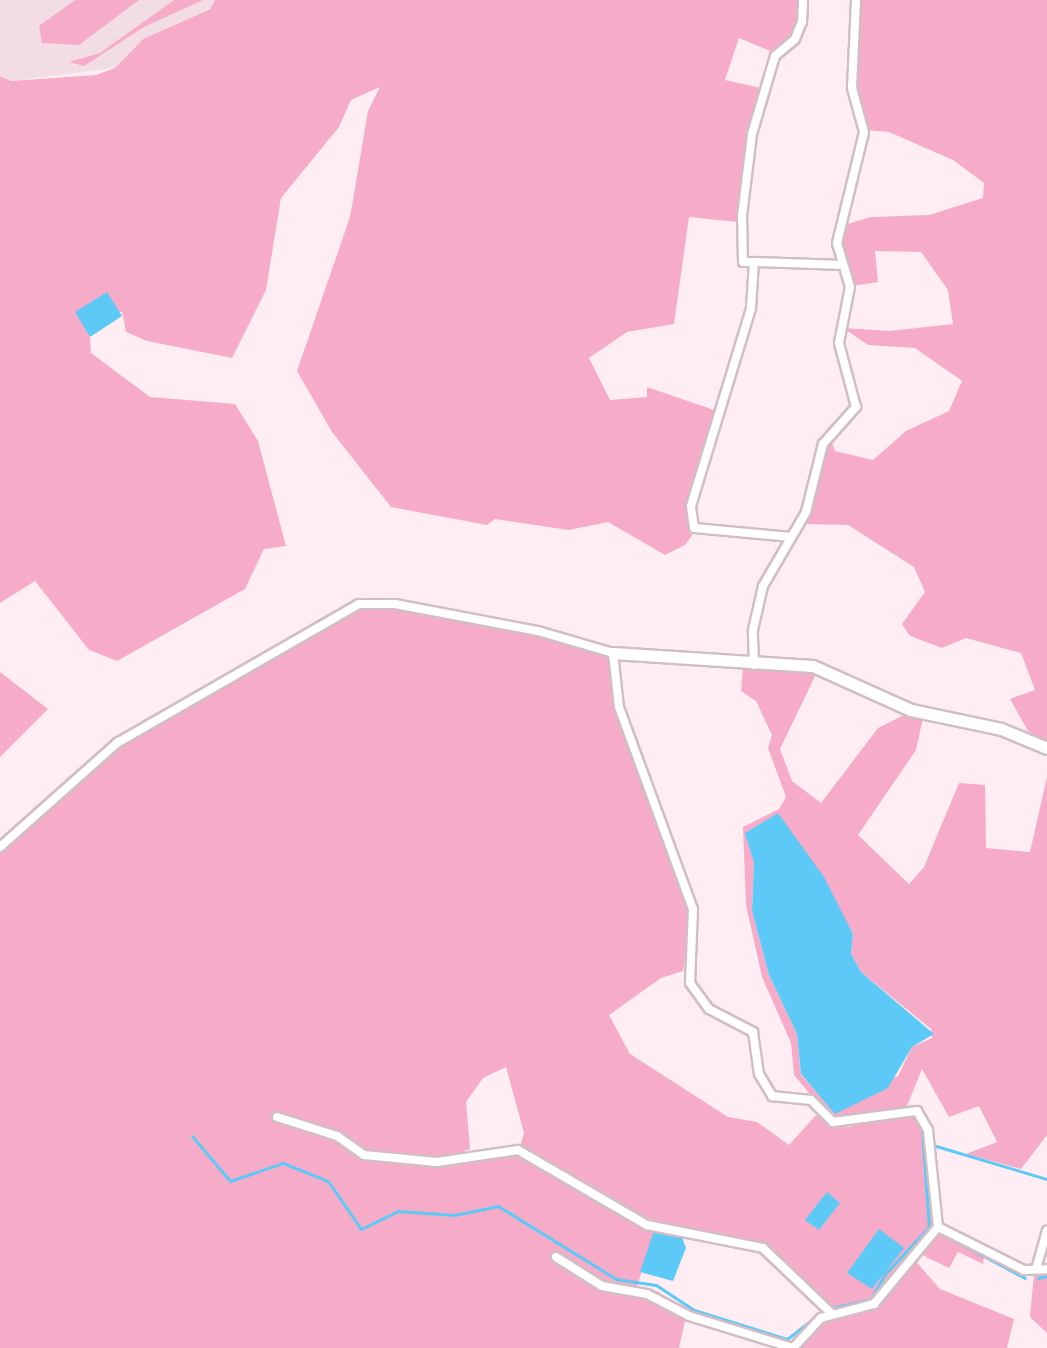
<!DOCTYPE html>
<style>
body{margin:0}
#map{position:relative;width:1047px;height:1348px;overflow:hidden;background:#feeef4;font-family:Lato,sans-serif}
div>[style]{position:absolute}
[style*='--x']{left:calc(var(--x)*1px);top:calc(var(--y)*1px);width:calc(var(--w)*1px);rotate:calc(var(--a)*1deg)}
.built>*{inset:0;background:#f3dde4}
.green>*{inset:0;background:#f6acc8}
.water>*{inset:0;background:#5cc9f7}
.stream>*{height:3px;margin:-1.5px;padding:0 1.5px;transform-origin:1.5px;border-radius:1.5px;background:#5cc9f7}
.roads{filter:drop-shadow(2px 0 #d1bec5) drop-shadow(-2px 0 #d1bec5) drop-shadow(0 2px #d1bec5) drop-shadow(0 -2px #d1bec5)}
.minor>*{height:8px;margin:-4px;padding:0 4px;transform-origin:4px;border-radius:4px;background:#fff}
.tertiary>*{height:11px;margin:-5.5px;padding:0 5.5px;transform-origin:5.5px;border-radius:5.5px;background:#fff}
span{translate:-50% -50%;white-space:nowrap;text-align:center;line-height:1.15;-webkit-text-stroke:6px #feeef4;paint-order:stroke}
</style>
<div id="map">
<div class="built">
<div style="clip-path:polygon(0 0,215px 0,210px 8px,143px 39px,115px 68px,11px 81px,0 76px)"></div>
</div>
<div class="green">
<div style="clip-path:polygon(75px 0,139px 0,79px 45px,42px 43px,39px 26px)"></div>
<div style="clip-path:polygon(174px 0,203px 0,144px 27px,84px 66px,69px 62px,100px 53px)"></div>
<div style="clip-path:polygon(215px 0,800px 0,793px 37px,775px 53px,739px 38px,725px 80px,761px 88px,737px 222px,689px 217px,674px 324px,627px 332px,589px 358px,610px 400px,647px 397px,647px 387px,714px 410px,710px 445px,692px 498px,693px 534px,685px 545px,665px 555px,608px 522px,569px 530px,495px 519px,487px 525px,391px 507px,332px 432px,297px 371px,350px 217px,368px 111px,380px 87px,351px 100px,339px 127px,281px 198px,266px 290px,232px 358px,147px 341px,126px 332px,122px 312px,76px 312px,90px 337px,91px 353px,150px 397px,235px 404px,258px 441px,286px 546px,264px 549px,245px 589px,117px 661px,89px 650px,35px 581px,0 603px,0 76px,11px 81px,96px 75px,115px 68px,143px 39px,210px 9px)"></div>
<div style="clip-path:polygon(860px 0,1047px 0,1047px 742px,1028px 731px,1010px 699px,1035px 690px,1021px 653px,966px 638px,942px 648px,910px 636px,902px 624px,925px 592px,914px 567px,848px 525px,804px 524px,830px 438px,835px 451px,873px 460px,906px 431px,949px 411px,962px 381px,915px 348px,868px 345px,843px 328px,890px 331px,953px 324px,948px 290px,921px 252px,875px 251px,878px 282px,852px 286px,840px 258px,841px 226px,871px 217px,929px 215px,983px 198px,984px 183px,953px 160px,889px 132px,866px 130px,855px 77px)"></div>
<div style="clip-path:polygon(evenodd,387px 606px,542px 634px,608px 655px,622px 728px,692px 923px,683px 971px,661px 978px,609px 1015px,630px 1054px,728px 1117px,757px 1122px,789px 1145px,816px 1115px,828px 1125px,849px 1127px,895px 1113px,917px 1114px,926px 1133px,934px 1229px,873px 1302px,831px 1311px,770px 1249px,702px 1232px,654px 1231px,637px 1287px,659px 1292px,685px 1321px,679px 1348px,0 1348px,0 851px,120px 744px,360px 607px,387px 606px,506px 1067px,524px 1133px,518px 1153px,430px 1164px,470px 1149px,466px 1102px,483px 1078px,506px 1067px)"></div>
<div style="clip-path:polygon(evenodd,743px 666px,816px 674px,780px 749px,792px 781px,821px 803px,878px 728px,906px 714px,923px 718px,916px 750px,858px 835px,909px 884px,924px 867px,959px 783px,985px 785px,986px 848px,1030px 852px,1047px 777px,1047px 1135px,1021px 1169px,966px 1154px,997px 1142px,979px 1106px,949px 1117px,922px 1069px,907px 1106px,853px 1120px,829px 1117px,794px 1075px,791px 1043px,762px 977px,746px 905px,743px 827px,779px 809px,786px 797px,768px 748px,772px 735px,756px 701px,741px 691px,743px 666px,778px 813px,853px 933px,851px 954px,861px 972px,931px 1029px,932px 1038px,912px 1047px,898px 1076px,829px 1106px,801px 1075px,797px 1034px,769px 975px,752px 911px,754px 863px,746px 833px,778px 813px)"></div>
<div style="clip-path:polygon(0 672px,48px 709px,0 757px)"></div>
<div style="clip-path:polygon(943px 1231px,984px 1257px,983px 1264px,958px 1252px,949px 1268px,926px 1257px,919px 1251px)"></div>
<div style="clip-path:polygon(913px 1258px,940px 1289px,1014px 1319px,1007px 1348px,797px 1348px,826px 1317px,875px 1307px)"></div>
<div style="clip-path:polygon(1047px 1271px,1047px 1333px,1030px 1317px,1034px 1273px)"></div>
</div>
<div class="water">
<div style="clip-path:polygon(107px 292px,122px 316px,90px 337px,75px 312px)"></div>
<div style="clip-path:polygon(778px 813px,824px 877px,853px 934px,851px 954px,861px 972px,934px 1034px,912px 1047px,888px 1088px,835px 1114px,801px 1074px,797px 1034px,769px 975px,752px 911px,754px 863px,745px 833px)"></div>
<div style="clip-path:polygon(827px 1192px,840px 1203px,819px 1230px,805px 1220px)"></div>
<div style="clip-path:polygon(879px 1229px,904px 1248px,872px 1289px,847px 1273px)"></div>
<div style="clip-path:polygon(654px 1231px,681px 1234px,686px 1248px,673px 1281px,640px 1272px)"></div>
</div>
<div class="stream">
<div style="--x:192;--y:1136;--w:59;--a:49.8"></div>
<div style="--x:230;--y:1181;--w:56;--a:-18.8"></div>
<div style="--x:283;--y:1163;--w:48;--a:21.8"></div>
<div style="--x:328;--y:1181;--w:58;--a:55.5"></div>
<div style="--x:361;--y:1229;--w:41;--a:-25.9"></div>
<div style="--x:398;--y:1211;--w:57;--a:4"></div>
<div style="--x:455;--y:1215;--w:44;--a:-11.8"></div>
<div style="--x:498;--y:1206;--w:139;--a:31.7"></div>
<div style="--x:616;--y:1279;--w:40;--a:8.5"></div>
<div style="--x:656;--y:1285;--w:45;--a:33.3"></div>
<div style="--x:694;--y:1310;--w:97;--a:17.3"></div>
<div style="--x:787;--y:1339;--w:46;--a:-37.9"></div>
<div style="--x:936;--y:1146;--w:116;--a:16.6"></div>
<div style="--x:940;--y:1233;--w:96;--a:27.9"></div>
<div style="--x:1038;--y:1278;--w:9;--a:-13"></div>
<div style="--x:836;--y:1307;--w:36;--a:-13"></div>
<div style="--x:871;--y:1299;--w:29;--a:-61"></div>
<div style="--x:885;--y:1274;--w:64;--a:-46.9"></div>
<div style="--x:929;--y:1227;--w:97;--a:-94.1"></div>
</div>
<div class="roads">
<div class="minor">
<div style="--x:754;--y:262;--w:11;--a:180"></div>
<div style="--x:743;--y:262;--w:46;--a:-91.2"></div>
<div style="--x:742;--y:216;--w:83;--a:-83"></div>
<div style="--x:752;--y:134;--w:81;--a:-73.6"></div>
<div style="--x:775;--y:56;--w:26;--a:-40"></div>
<div style="--x:795;--y:39;--w:18;--a:-68"></div>
<div style="--x:802;--y:22;--w:22;--a:-87"></div>
<div style="--x:791;--y:537;--w:97;--a:-174.7"></div>
<div style="--x:694;--y:528;--w:22;--a:-98"></div>
<div style="--x:691;--y:506;--w:207;--a:-73.1"></div>
<div style="--x:751;--y:308;--w:46;--a:-86.3"></div>
<div style="--x:754;--y:262;--w:85;--a:2"></div>
<div style="--x:754;--y:665;--w:35;--a:-92"></div>
<div style="--x:753;--y:630;--w:45;--a:-77.2"></div>
<div style="--x:763;--y:586;--w:86;--a:-59.8"></div>
<div style="--x:806;--y:512;--w:70;--a:-76"></div>
<div style="--x:823;--y:444;--w:50;--a:-48.3"></div>
<div style="--x:856;--y:407;--w:66;--a:-104.9"></div>
<div style="--x:839;--y:343;--w:57;--a:-78.9"></div>
<div style="--x:850;--y:287;--w:46;--a:-106.5"></div>
<div style="--x:837;--y:243;--w:114;--a:-76.3"></div>
<div style="--x:864;--y:132;--w:46;--a:-105.3"></div>
<div style="--x:852;--y:88;--w:88;--a:-87.4"></div>
<div style="--x:0;--y:847;--w:157;--a:-41.6"></div>
<div style="--x:117;--y:743;--w:279;--a:-29.9"></div>
<div style="--x:359;--y:604;--w:36;--a:0"></div>
<div style="--x:395;--y:604;--w:146;--a:10.7"></div>
<div style="--x:538;--y:631;--w:78;--a:16.3"></div>
<div style="--x:613;--y:653;--w:54;--a:83.7"></div>
<div style="--x:619;--y:707;--w:215;--a:69.9"></div>
<div style="--x:693;--y:909;--w:74;--a:92.3"></div>
<div style="--x:690;--y:983;--w:32;--a:54"></div>
<div style="--x:709;--y:1009;--w:50;--a:27.6"></div>
<div style="--x:753;--y:1032;--w:42;--a:81.9"></div>
<div style="--x:759;--y:1074;--w:26;--a:59"></div>
<div style="--x:772;--y:1096;--w:39;--a:6"></div>
<div style="--x:811;--y:1100;--w:31;--a:45"></div>
<div style="--x:833;--y:1122;--w:85;--a:-7.5"></div>
<div style="--x:917;--y:1111;--w:22;--a:60"></div>
<div style="--x:928;--y:1130;--w:98;--a:84.1"></div>
<div style="--x:938;--y:1227;--w:96;--a:26.6"></div>
<div style="--x:1024;--y:1270;--w:23;--a:-2"></div>
<div style="--x:277;--y:1117;--w:63;--a:17.6"></div>
<div style="--x:337;--y:1136;--w:33;--a:35"></div>
<div style="--x:364;--y:1155;--w:73;--a:5.5"></div>
<div style="--x:437;--y:1162;--w:82;--a:-8.4"></div>
<div style="--x:518;--y:1150;--w:149;--a:30.2"></div>
<div style="--x:647;--y:1225;--w:118;--a:11.2"></div>
<div style="--x:763;--y:1248;--w:95;--a:43.7"></div>
<div style="--x:556;--y:1257;--w:54;--a:32.2"></div>
<div style="--x:602;--y:1286;--w:46;--a:10.1"></div>
<div style="--x:647;--y:1294;--w:47;--a:27.6"></div>
<div style="--x:689;--y:1316;--w:109;--a:17.1"></div>
<div style="--x:1036;--y:1269;--w:40;--a:-74"></div>
<div style="--x:793;--y:1348;--w:41;--a:-47"></div>
<div style="--x:821;--y:1318;--w:55;--a:-14.8"></div>
<div style="--x:874;--y:1304;--w:100;--a:-50.3"></div>
</div>
<div class="tertiary">
<div style="--x:613;--y:653;--w:200;--a:3.7"></div>
<div style="--x:813;--y:666;--w:107;--a:24.2"></div>
<div style="--x:911;--y:710;--w:92;--a:11.9"></div>
<div style="--x:1001;--y:729;--w:50;--a:22.4"></div>
</div>
</div>
</div>
